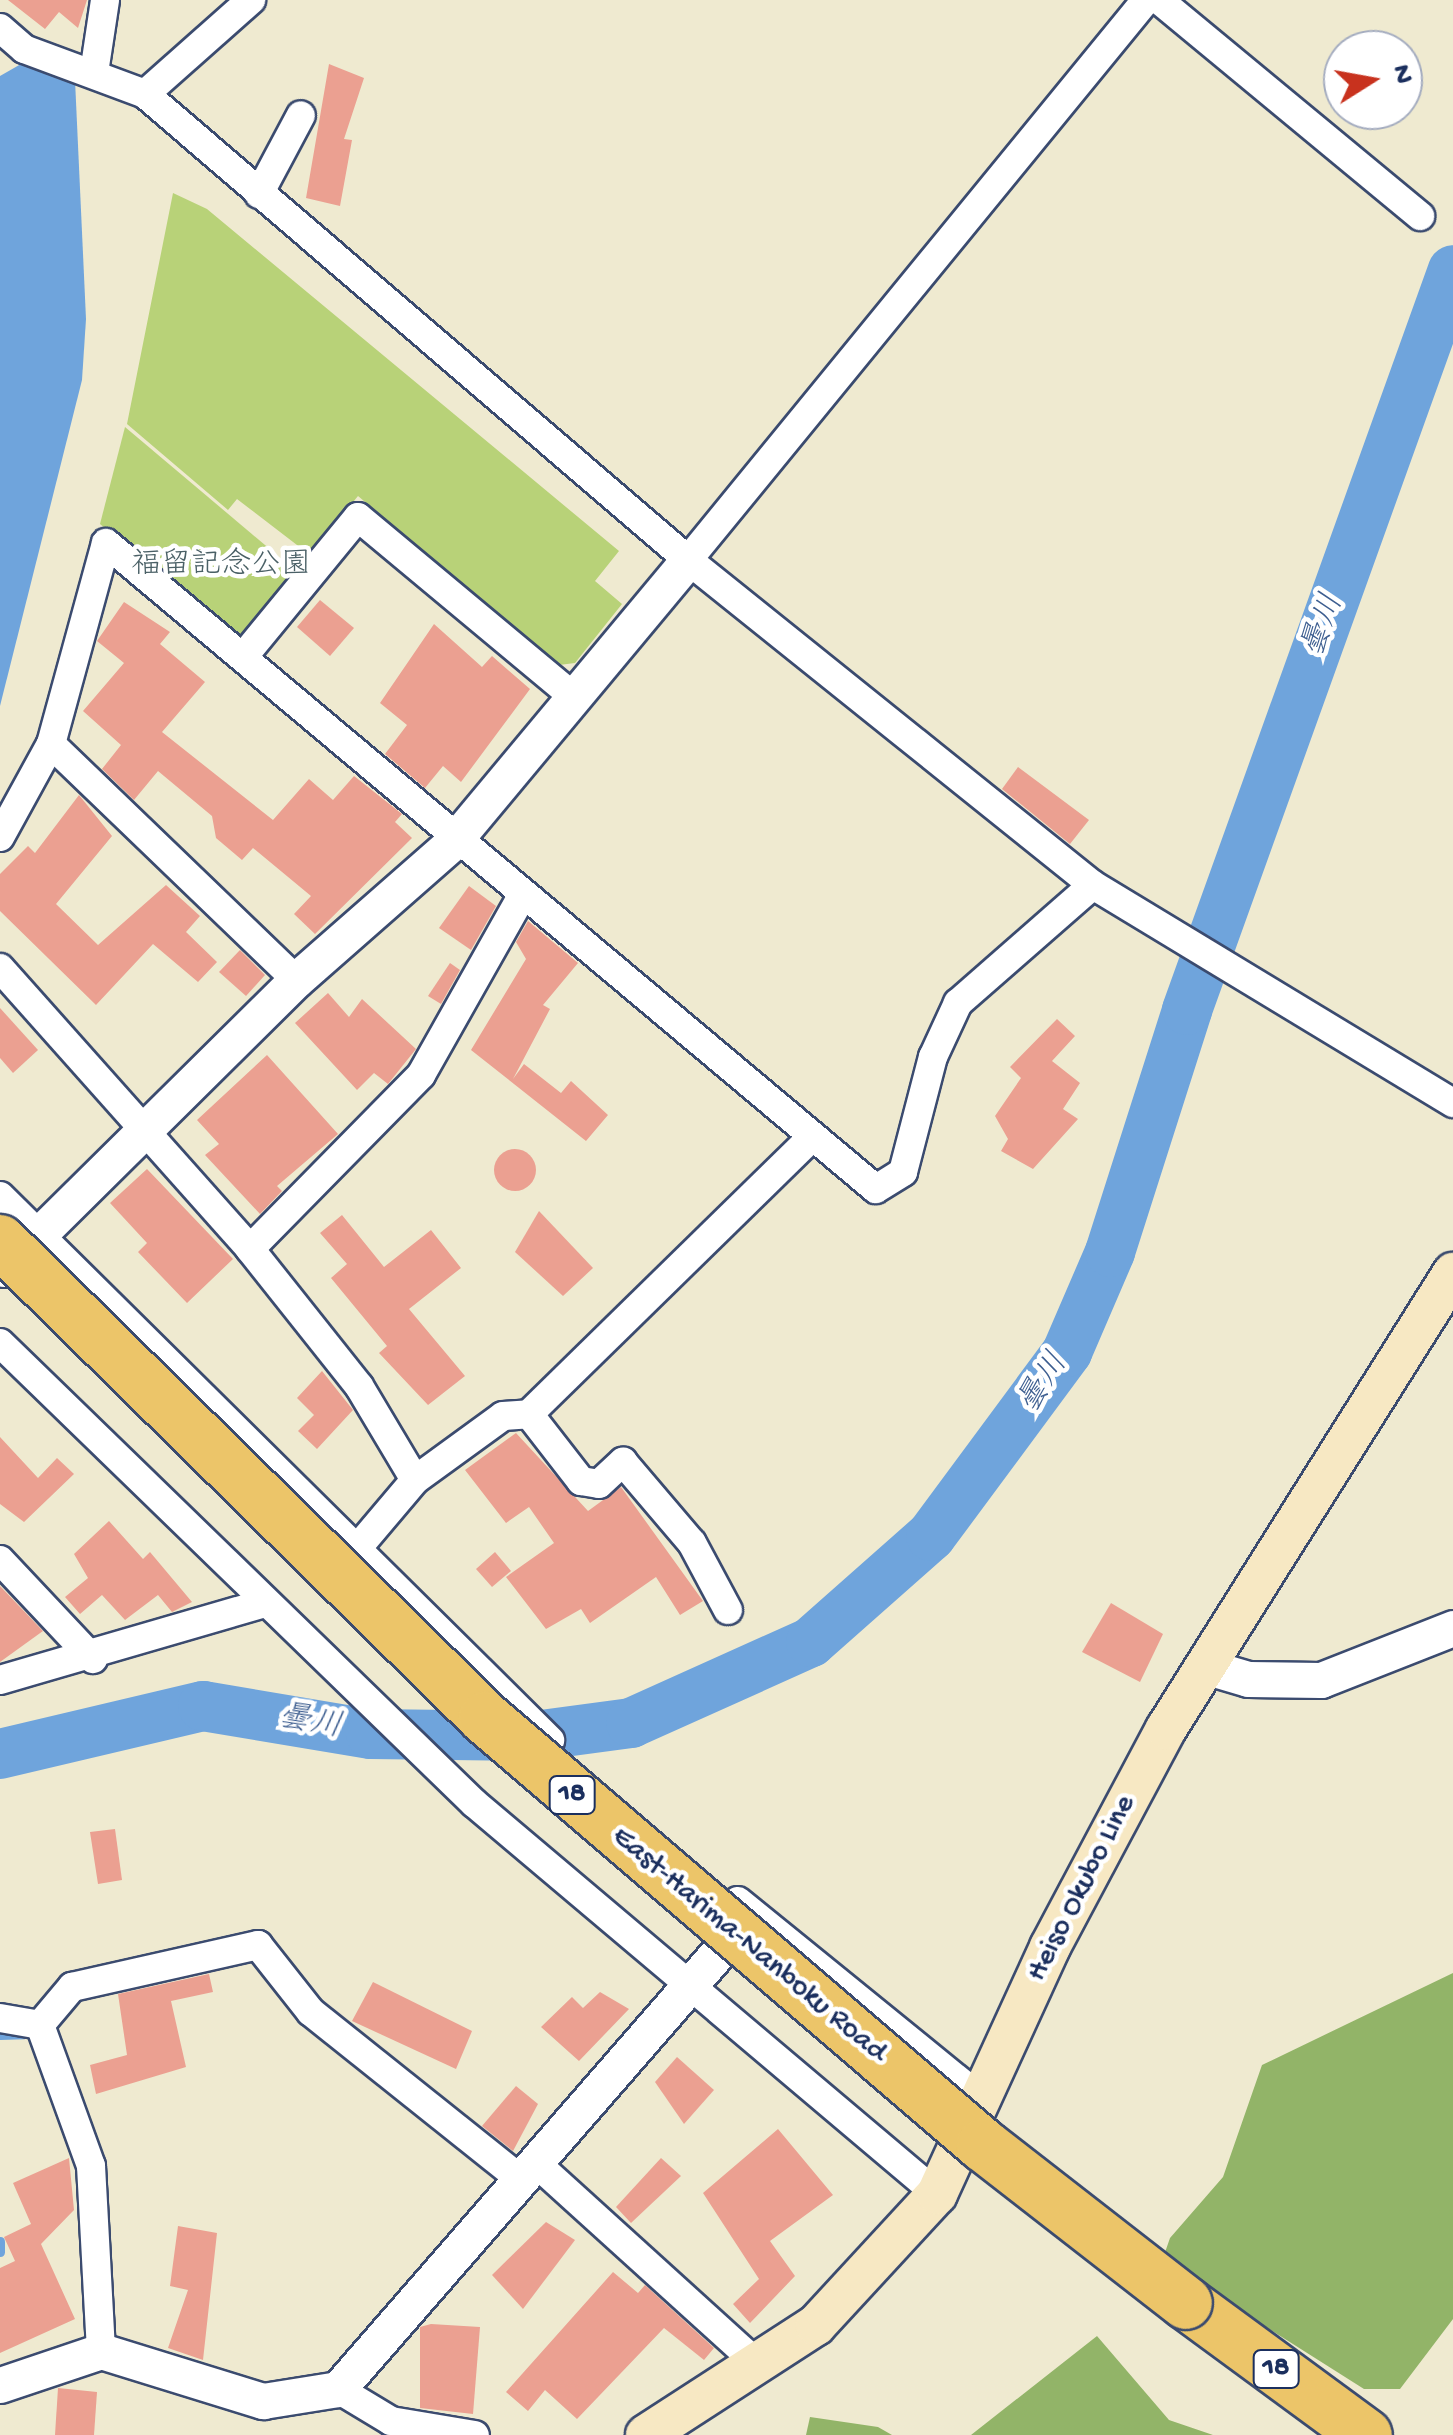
<!DOCTYPE html>
<meta charset="utf-8">
<style>
body{margin:0}
#map{position:relative;width:1453px;height:2435px;overflow:hidden;background:#efead0;font-family:"Gochi Hand","Klee One",sans-serif}
div>[style]{position:absolute}
[style*='--x']{left:calc(var(--x)*1px);top:calc(var(--y)*1px);width:calc(var(--w)*1px);rotate:calc(var(--a)*1deg)}
.green>*{inset:0;background:#b8d278}
.forest>*{inset:0;background:#92b468}
.water>*{inset:0;background:#6fa4dc}
.stream>*{height:9px;margin:-4.5px;padding:0 4.5px;transform-origin:4.5px;border-radius:4.5px;background:#6fa4dc}
.river>*{height:50px;margin:-25px;padding:0 25px;transform-origin:25px;border-radius:25px;background:#6fa4dc}
.building>*{inset:0;background:#eba091}
.round{border-radius:50%}
.roads{filter:drop-shadow(2px 0 #3b4b6f) drop-shadow(-2px 0 #3b4b6f) drop-shadow(0 2px #3b4b6f) drop-shadow(0 -2px #3b4b6f)}
.minor>*{height:28px;margin:-14px;padding:0 14px;transform-origin:14px;border-radius:14px;background:#fff}
.tertiary>*{height:35px;margin:-17.5px;padding:0 17.5px;transform-origin:17.5px;border-radius:17.5px;background:#fff}
.secondary>*{height:40px;margin:-20px;padding:0 20px;transform-origin:20px;border-radius:20px;background:#f7e8c3}
.motorway>*{height:52px;margin:-26px;padding:0 26px;transform-origin:26px;border-radius:26px;background:#ecc569}
.bridges{filter:drop-shadow(2px 0 #3b4b6f) drop-shadow(-2px 0 #3b4b6f) drop-shadow(0 2px #3b4b6f) drop-shadow(0 -2px #3b4b6f)}
.motorway-bridge>*{height:52px;margin:-26px;padding:0 26px;transform-origin:26px;border-radius:26px;background:#ecc569}
span{translate:-50% -50%;white-space:nowrap;text-align:center;line-height:1.15;-webkit-text-stroke:9px #fff;paint-order:stroke}
.shield-label span{padding:2px 8px;background:#fff;border:2px solid;border-radius:8px;-webkit-text-stroke-width:0}
.shield-label{font-size:28px;color:#1b2f5e;font-weight:700}
.park-label{font-size:30px;color:#4a6066}
.street-label{font-size:30px;color:#1b2f5e}
.water-label{font-size:32px;color:#3d5e90;font-style:italic}
.north{position:absolute;left:1323px;top:30px;width:100px;height:100px;box-sizing:border-box;background:#fff;border:2px solid #a4acbf;border-radius:50%;rotate:79deg;font-size:28px;font-weight:700;line-height:40px;text-align:center;color:#1b2f5e}
.north::after{content:'';display:block;margin:auto;width:35px;height:45px;background:#c8321e;clip-path:polygon(50% 0,100% 100%,50% 72%,0 100%)}
</style>
<div id="map">
<div class="green">
<div style="clip-path:polygon(173px 193px,207px 209px,619px 551px,595px 581px,622px 604px,575px 663px,559px 665px,358px 496px,310px 555px,237px 499px,228px 510px,127px 424px)"></div>
<div style="clip-path:polygon(125px 427px,297px 572px,249px 632px,232px 636px,100px 524px)"></div>
</div>
<div class="forest">
<div style="clip-path:polygon(1453px 1973px,1453px 2319px,1400px 2389px,1364px 2389px,1162px 2261px,1170px 2238px,1223px 2177px,1262px 2065px)"></div>
<div style="clip-path:polygon(1097px 2336px,1169px 2420px,1213px 2435px,971px 2435px)"></div>
<div style="clip-path:polygon(810px 2417px,878px 2427px,892px 2435px,806px 2435px)"></div>
</div>
<div class="water">
<div style="clip-path:polygon(21px 64px,75px 80px,86px 319px,82px 380px,0 706px,0 76px)"></div>
</div>
<div class="stream">
<div style="--x:0;--y:2035;--w:24;--a:-2"></div>
<div style="--x:0;--y:2241;--w:11;--a:90"></div>
</div>
<div class="river">
<div style="--x:0;--y:1754;--w:209;--a:-13.3"></div>
<div style="--x:203;--y:1706;--w:170;--a:9.5"></div>
<div style="--x:371;--y:1734;--w:163;--a:0.7"></div>
<div style="--x:534;--y:1736;--w:98;--a:-7.6"></div>
<div style="--x:631;--y:1723;--w:197;--a:-24.2"></div>
<div style="--x:811;--y:1642;--w:160;--a:-41.5"></div>
<div style="--x:931;--y:1536;--w:229;--a:-53.5"></div>
<div style="--x:1067;--y:1352;--w:109;--a:-66.7"></div>
<div style="--x:1110;--y:1252;--w:254;--a:-72.3"></div>
<div style="--x:1187;--y:1010;--w:786;--a:-70.23"></div>
</div>
<div class="building">
<div style="clip-path:polygon(8px 0,87px 0,78px 28px,59px 12px,45px 29px)"></div>
<div style="clip-path:polygon(329px 64px,364px 78px,344px 139px,352px 140px,340px 206px,306px 198px)"></div>
<div style="clip-path:polygon(320px 600px,354px 628px,330px 656px,297px 627px)"></div>
<div style="clip-path:polygon(124px 602px,170px 632px,160px 644px,205px 682px,162px 732px,273px 820px,309px 779px,333px 800px,354px 776px,402px 814px,395px 822px,412px 838px,315px 934px,294px 914px,311px 896px,253px 848px,242px 860px,216px 838px,212px 816px,158px 771px,134px 800px,102px 769px,121px 745px,83px 711px,124px 663px,97px 641px)"></div>
<div style="clip-path:polygon(434px 624px,482px 667px,492px 656px,530px 689px,461px 782px,443px 766px,425px 788px,385px 754px,407px 725px,380px 703px)"></div>
<div style="clip-path:polygon(1018px 767px,1089px 820px,1070px 844px,1002px 789px)"></div>
<div style="clip-path:polygon(79px 795px,112px 836px,56px 904px,98px 945px,166px 885px,200px 916px,186px 932px,217px 962px,198px 982px,153px 944px,96px 1005px,0 911px,0 874px,28px 846px,35px 853px)"></div>
<div style="clip-path:polygon(469px 886px,496px 906px,471px 950px,439px 928px)"></div>
<div style="clip-path:polygon(528px 921px,578px 963px,543px 1005px,550px 1009px,513px 1079px,524px 1064px,561px 1093px,571px 1081px,608px 1115px,586px 1141px,471px 1050px,526px 959px,516px 942px)"></div>
<div style="clip-path:polygon(240px 950px,265px 975px,246px 996px,219px 972px)"></div>
<div style="clip-path:polygon(450px 963px,460px 970px,441px 1004px,428px 996px)"></div>
<div style="clip-path:polygon(328px 993px,349px 1017px,362px 999px,416px 1049px,388px 1084px,374px 1073px,357px 1090px,295px 1023px)"></div>
<div style="clip-path:polygon(0 1008px,38px 1050px,13px 1073px,0 1058px)"></div>
<div style="clip-path:polygon(1057px 1019px,1075px 1036px,1052px 1061px,1080px 1083px,1063px 1109px,1078px 1119px,1033px 1169px,1001px 1151px,1008px 1139px,995px 1116px,1021px 1078px,1010px 1067px)"></div>
<div style="clip-path:polygon(267px 1055px,338px 1134px,277px 1186px,282px 1191px,260px 1214px,205px 1155px,219px 1144px,197px 1120px)"></div>
<div class="round" style="left:494px;top:1149px;width:42px;height:42px"></div>
<div style="clip-path:polygon(147px 1169px,233px 1259px,187px 1303px,138px 1252px,147px 1243px,110px 1203px)"></div>
<div style="clip-path:polygon(539px 1211px,593px 1268px,563px 1296px,515px 1252px)"></div>
<div style="clip-path:polygon(342px 1215px,384px 1267px,431px 1230px,461px 1268px,409px 1309px,465px 1376px,428px 1405px,379px 1353px,387px 1346px,331px 1278px,347px 1264px,320px 1233px)"></div>
<div style="clip-path:polygon(322px 1371px,353px 1410px,317px 1449px,298px 1431px,314px 1415px,297px 1398px)"></div>
<div style="clip-path:polygon(516px 1433px,588px 1511px,621px 1487px,703px 1601px,680px 1615px,656px 1577px,590px 1623px,581px 1609px,546px 1629px,506px 1577px,554px 1543px,529px 1507px,506px 1523px,465px 1470px)"></div>
<div style="clip-path:polygon(0 1437px,38px 1478px,57px 1458px,74px 1474px,24px 1522px,0 1504px)"></div>
<div style="clip-path:polygon(109px 1521px,143px 1559px,150px 1552px,192px 1602px,172px 1612px,158px 1595px,125px 1620px,102px 1595px,80px 1614px,65px 1597px,88px 1578px,74px 1554px)"></div>
<div style="clip-path:polygon(495px 1552px,511px 1571px,492px 1587px,476px 1569px)"></div>
<div style="clip-path:polygon(0 1586px,43px 1631px,0 1662px)"></div>
<div style="clip-path:polygon(1111px 1603px,1163px 1634px,1140px 1682px,1082px 1652px)"></div>
<div style="clip-path:polygon(115px 1829px,122px 1880px,98px 1884px,90px 1832px)"></div>
<div style="clip-path:polygon(209px 1974px,213px 1992px,171px 2001px,186px 2067px,96px 2094px,90px 2065px,127px 2055px,118px 1994px)"></div>
<div style="clip-path:polygon(373px 1982px,472px 2031px,456px 2069px,352px 2021px)"></div>
<div style="clip-path:polygon(600px 1992px,629px 2009px,579px 2061px,541px 2027px,572px 1997px,583px 2008px)"></div>
<div style="clip-path:polygon(677px 2057px,714px 2090px,684px 2124px,655px 2082px)"></div>
<div style="clip-path:polygon(516px 2086px,538px 2104px,513px 2151px,482px 2126px)"></div>
<div style="clip-path:polygon(778px 2129px,833px 2195px,770px 2241px,795px 2276px,750px 2323px,733px 2304px,759px 2279px,703px 2193px)"></div>
<div style="clip-path:polygon(69px 2158px,74px 2210px,41px 2244px,75px 2319px,0 2353px,0 2268px,15px 2261px,4px 2237px,31px 2224px,13px 2183px)"></div>
<div style="clip-path:polygon(661px 2158px,681px 2176px,631px 2223px,616px 2207px)"></div>
<div style="clip-path:polygon(546px 2222px,575px 2240px,523px 2309px,492px 2275px)"></div>
<div style="clip-path:polygon(178px 2226px,217px 2233px,203px 2360px,168px 2348px,188px 2290px,170px 2286px)"></div>
<div style="clip-path:polygon(613px 2272px,638px 2293px,645px 2285px,714px 2348px,704px 2360px,664px 2328px,577px 2419px,545px 2390px,528px 2411px,506px 2392px)"></div>
<div style="clip-path:polygon(431px 2324px,480px 2327px,473px 2414px,420px 2408px,420px 2327px)"></div>
<div style="clip-path:polygon(58px 2388px,97px 2392px,94px 2435px,55px 2435px)"></div>
</div>
<div class="roads">
<div class="minor">
<div style="--x:1159;--y:0;--w:339;--a:39.6"></div>
<div style="--x:0;--y:28;--w:32;--a:41"></div>
<div style="--x:24;--y:49;--w:129;--a:20.4"></div>
<div style="--x:145;--y:94;--w:716;--a:40.64"></div>
<div style="--x:688;--y:560;--w:519;--a:38.75"></div>
<div style="--x:1093;--y:885;--w:421;--a:31.2"></div>
<div style="--x:94;--y:73;--w:74;--a:-81.4"></div>
<div style="--x:145;--y:94;--w:142;--a:-41.6"></div>
<div style="--x:259;--y:194;--w:89;--a:-62"></div>
<div style="--x:688;--y:560;--w:723;--a:-50.72"></div>
<div style="--x:243;--y:657;--w:181;--a:-50.6"></div>
<div style="--x:358;--y:517;--w:278;--a:39.8"></div>
<div style="--x:51;--y:744;--w:340;--a:43.9"></div>
<div style="--x:0;--y:837;--w:106;--a:-61.3"></div>
<div style="--x:51;--y:744;--w:208;--a:-74.7"></div>
<div style="--x:106;--y:543;--w:1005;--a:40"></div>
<div style="--x:876;--y:1189;--w:32;--a:-32"></div>
<div style="--x:903;--y:1172;--w:119;--a:-75.4"></div>
<div style="--x:933;--y:1057;--w:60;--a:-65.2"></div>
<div style="--x:958;--y:1003;--w:179;--a:-41.2"></div>
<div style="--x:0;--y:968;--w:376;--a:48.3"></div>
<div style="--x:250;--y:1249;--w:175;--a:51.5"></div>
<div style="--x:359;--y:1386;--w:109;--a:59.2"></div>
<div style="--x:0;--y:1196;--w:774;--a:44.69"></div>
<div style="--x:250;--y:1249;--w:244;--a:-45.5"></div>
<div style="--x:421;--y:1075;--w:202;--a:-60.6"></div>
<div style="--x:0;--y:1343;--w:661;--a:44.14"></div>
<div style="--x:474;--y:1803;--w:606;--a:40.18"></div>
<div style="--x:529;--y:1414;--w:85;--a:52.2"></div>
<div style="--x:581;--y:1481;--w:18;--a:9"></div>
<div style="--x:599;--y:1484;--w:33;--a:-43"></div>
<div style="--x:623;--y:1462;--w:106;--a:49.6"></div>
<div style="--x:692;--y:1543;--w:76;--a:61.8"></div>
<div style="--x:355;--y:1551;--w:93;--a:-49.8"></div>
<div style="--x:415;--y:1480;--w:109;--a:-36"></div>
<div style="--x:503;--y:1416;--w:26;--a:-4"></div>
<div style="--x:529;--y:1414;--w:396;--a:-44.4"></div>
<div style="--x:0;--y:1560;--w:136;--a:46.8"></div>
<div style="--x:0;--y:1680;--w:272;--a:-16.2"></div>
<div style="--x:738;--y:1901;--w:317;--a:39.1"></div>
<div style="--x:0;--y:2018;--w:41;--a:9.9"></div>
<div style="--x:40;--y:2025;--w:50;--a:-49.9"></div>
<div style="--x:72;--y:1987;--w:191;--a:-12.7"></div>
<div style="--x:258;--y:1945;--w:85;--a:51.7"></div>
<div style="--x:311;--y:2012;--w:271;--a:38.6"></div>
<div style="--x:40;--y:2025;--w:150;--a:70.1"></div>
<div style="--x:91;--y:2166;--w:185;--a:86.9"></div>
<div style="--x:537;--y:2164;--w:299;--a:42.2"></div>
<div style="--x:338;--y:2389;--w:62;--a:31.1"></div>
<div style="--x:391;--y:2421;--w:85;--a:9.5"></div>
</div>
<div class="tertiary">
<div style="--x:4;--y:1269;--w:411;--a:-44.7"></div>
<div style="--x:296;--y:980;--w:209;--a:-41.3"></div>
<div style="--x:453;--y:842;--w:367;--a:-50.2"></div>
<div style="--x:1204;--y:1666;--w:46;--a:16.5"></div>
<div style="--x:1248;--y:1679;--w:73;--a:0.8"></div>
<div style="--x:1321;--y:1680;--w:142;--a:-21.5"></div>
<div style="--x:0;--y:2385;--w:107;--a:-18.6"></div>
<div style="--x:101;--y:2351;--w:170;--a:17.2"></div>
<div style="--x:263;--y:2401;--w:76;--a:-9.1"></div>
<div style="--x:338;--y:2389;--w:626;--a:-48.95"></div>
</div>
<div class="secondary">
<div style="--x:646;--y:2435;--w:202;--a:-32.9"></div>
<div style="--x:816;--y:2325;--w:178;--a:-47.3"></div>
<div style="--x:937;--y:2194;--w:272;--a:-65.4"></div>
<div style="--x:1050;--y:1947;--w:247;--a:-62"></div>
<div style="--x:1166;--y:1729;--w:539;--a:-57.81"></div>
</div>
<div class="motorway">
<div style="--x:1186;--y:2303;--w:223;--a:36.3"></div>
</div>
</div>
<div class="bridges">
<div class="motorway-bridge">
<div style="--x:0;--y:1241;--w:680;--a:44.52"></div>
<div style="--x:485;--y:1718;--w:656;--a:40.61"></div>
<div style="--x:983;--y:2145;--w:257;--a:37.9"></div>
</div>
</div>
<div class="shield-label">
<span style="left:572px;top:1795px">18</span>
<span style="left:1276px;top:2369px">18</span>
</div>
<div class="park-label">
<span style="left:221px;top:567px">福留記念公園</span>
</div>
<div class="street-label">
<span style="left:1083px;top:1889px;rotate:-63deg">Heiso Okubo Line</span>
<span style="left:748px;top:1946px;rotate:40deg">East-Harima-Nanboku Road</span>
</div>
<div class="water-label">
<span style="left:1325px;top:626px;rotate:-70deg">曇川</span>
<span style="left:1045px;top:1384px;rotate:-58deg">曇川</span>
<span style="left:310px;top:1724px;rotate:10deg">曇川</span>
</div>
<div class="north">N</div>
</div>
